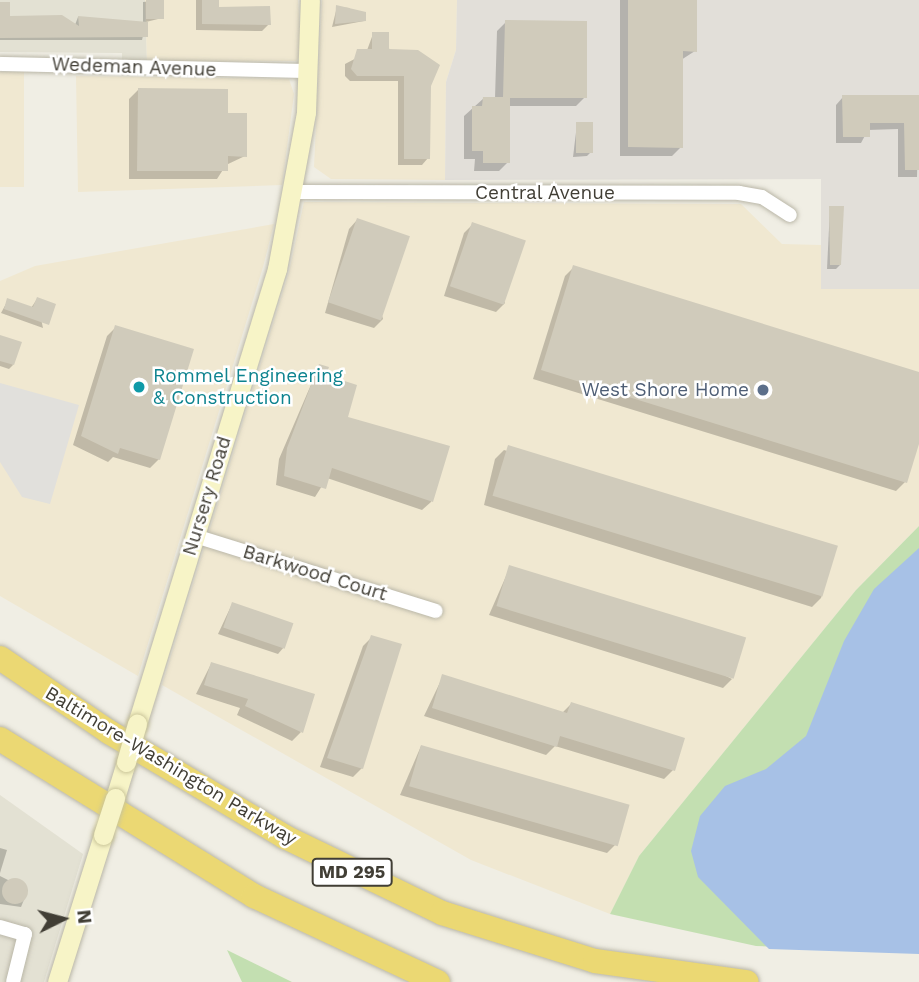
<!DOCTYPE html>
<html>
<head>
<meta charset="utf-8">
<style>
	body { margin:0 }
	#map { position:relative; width:919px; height:982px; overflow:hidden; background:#f0eee4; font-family:"Work Sans",sans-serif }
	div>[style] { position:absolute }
	.residential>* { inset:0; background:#e3e1d3 }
	.commercial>* { inset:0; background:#f0e8d1; transform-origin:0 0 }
	.industrial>* { inset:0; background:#e2dfd9 }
	.green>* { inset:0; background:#c3dfb1 }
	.parking>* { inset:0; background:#e1e0dc }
	.water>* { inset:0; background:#a7c1e6 }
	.shadow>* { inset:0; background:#0003 }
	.building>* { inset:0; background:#d0cbbb; transform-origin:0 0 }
	.round { border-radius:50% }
	.roads { filter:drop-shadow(0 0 2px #bab7a8) drop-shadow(0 0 2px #bab7a8) }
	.minor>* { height:14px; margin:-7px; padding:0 7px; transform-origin:7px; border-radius:7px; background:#fff }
	.secondary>* { height:19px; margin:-9.5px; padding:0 9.5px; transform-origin:9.5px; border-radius:9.5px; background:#f7f4c7 }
	.motorway>* { height:24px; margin:-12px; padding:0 12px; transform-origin:12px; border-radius:12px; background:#ebd873 }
	.bridges { filter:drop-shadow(0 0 2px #cac599) drop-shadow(0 0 2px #cac599) }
	.secondary-bridge>* { height:19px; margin:-9.5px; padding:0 9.5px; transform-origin:9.5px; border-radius:9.5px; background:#f7f4c7 }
	.dots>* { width:19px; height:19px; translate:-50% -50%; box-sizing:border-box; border:4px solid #fff; border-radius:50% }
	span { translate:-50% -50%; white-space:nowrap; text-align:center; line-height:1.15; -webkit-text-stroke:5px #fff; paint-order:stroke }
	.shield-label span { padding:2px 5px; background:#fff; border:2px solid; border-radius:5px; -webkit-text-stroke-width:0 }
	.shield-label { font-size:18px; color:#413e35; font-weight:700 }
	.street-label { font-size:19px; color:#413e35 }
	.culture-label { font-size:19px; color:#0d838f }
	.left { translate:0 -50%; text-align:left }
	.service-label { font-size:19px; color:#4e5e75 }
	.right { translate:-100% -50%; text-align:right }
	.north { position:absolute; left:28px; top:884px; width:70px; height:70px; -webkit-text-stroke:5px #fff; paint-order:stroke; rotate:84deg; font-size:19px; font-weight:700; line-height:28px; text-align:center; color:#413e35 }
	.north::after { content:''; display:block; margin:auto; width:24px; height:32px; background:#413e35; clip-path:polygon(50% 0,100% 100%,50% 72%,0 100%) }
</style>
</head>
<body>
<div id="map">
	<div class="residential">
		<i style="clip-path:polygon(0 0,145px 0,147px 62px,122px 62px,122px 53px,0 52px)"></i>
		<i style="clip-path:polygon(0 795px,83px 854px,44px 982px,0 982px)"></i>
	</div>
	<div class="commercial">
		<i style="clip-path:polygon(145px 0,298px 0,302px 54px,296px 61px,147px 62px)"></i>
		<i style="clip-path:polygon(322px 0,457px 0,456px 50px,446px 82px,445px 180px,331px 179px,314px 167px)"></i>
		<i style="left:0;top:72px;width:24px;height:115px"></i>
		<i style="clip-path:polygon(76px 76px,289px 79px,294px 94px,282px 185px,78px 192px)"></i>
		<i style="clip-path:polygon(304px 202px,741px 204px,782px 244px,821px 245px,822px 289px,919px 289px,919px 526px,856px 590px,639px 856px,610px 914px,471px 860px,162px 685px,289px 272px)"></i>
		<i style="clip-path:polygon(274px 224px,263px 267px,138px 676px,0 596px,0 281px,35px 266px)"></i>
	</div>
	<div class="industrial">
		<i style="clip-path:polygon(457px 0,919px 0,919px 289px,821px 289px,821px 179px,445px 180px,446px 82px,456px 50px)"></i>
	</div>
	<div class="green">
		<i style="clip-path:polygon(919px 526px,919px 953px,756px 946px,610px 914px,639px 856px,856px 590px)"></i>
		<i style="clip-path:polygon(227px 950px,292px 982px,242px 982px)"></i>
	</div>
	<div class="parking">
		<i style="clip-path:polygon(0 383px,79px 405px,50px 504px,22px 497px,0 462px)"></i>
	</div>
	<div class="water">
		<i style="clip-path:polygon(919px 548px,919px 954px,769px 949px,698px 877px,691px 851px,700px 816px,725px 786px,766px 769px,806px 736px,844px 641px,874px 589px)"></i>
	</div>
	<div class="shadow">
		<i style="clip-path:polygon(162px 0,162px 18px,146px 22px,142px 40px,0 40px,0 4px,8px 18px,75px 25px,78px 17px,143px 23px,143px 2px)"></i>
		<i style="clip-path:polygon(196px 0,217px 0,217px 8px,269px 24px,262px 31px,196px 30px)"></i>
		<i style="clip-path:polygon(620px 0,695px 0,695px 51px,681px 60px,681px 147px,672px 156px,620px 156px)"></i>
		<i style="clip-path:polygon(337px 7px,350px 8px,345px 12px,364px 21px,332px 27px)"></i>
		<i style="clip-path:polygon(506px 22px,585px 97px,576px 106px,508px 106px,508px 162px,499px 171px,474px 171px,475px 159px,464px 159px,464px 116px,484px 98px,495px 98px,497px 31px)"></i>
		<i style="clip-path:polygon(373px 34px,429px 85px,428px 158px,422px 165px,398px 165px,398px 81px,350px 81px,345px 76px,345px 64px,366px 53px)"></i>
		<i style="clip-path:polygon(138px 90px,226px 115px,245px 156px,226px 165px,217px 179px,129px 179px,129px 99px)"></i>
		<i style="clip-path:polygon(843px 97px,919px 97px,917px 177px,898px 177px,898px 129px,868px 130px,861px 143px,836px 143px,836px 105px)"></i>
		<i style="clip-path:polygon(577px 124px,591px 152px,587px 156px,573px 157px)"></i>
		<i style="clip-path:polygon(830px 208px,840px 265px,836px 269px,827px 269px)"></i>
		<i style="clip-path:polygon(357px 220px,383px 319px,374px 328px,325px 313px,349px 229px)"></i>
		<i style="clip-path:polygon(473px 224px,505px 303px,496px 312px,444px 296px,464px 233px)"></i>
		<i style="clip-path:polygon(574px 267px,919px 374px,919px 439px,905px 482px,896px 491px,533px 379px,565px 276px)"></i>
		<i style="clip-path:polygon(37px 299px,43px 328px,1px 313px,8px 300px,31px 308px)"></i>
		<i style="clip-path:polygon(116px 327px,159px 459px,150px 468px,113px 457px,108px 462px,73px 445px,107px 336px)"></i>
		<i style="clip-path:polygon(0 339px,13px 365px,9px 369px,0 366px)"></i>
		<i style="clip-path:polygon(319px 366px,345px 418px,448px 447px,431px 502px,422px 510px,327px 478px,315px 497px,276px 485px,279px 459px)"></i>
		<i style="clip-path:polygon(504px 450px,836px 548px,821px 598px,812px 607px,484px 505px,495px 459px)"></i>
		<i style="clip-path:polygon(510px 567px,732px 679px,723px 688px,489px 615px)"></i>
		<i style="clip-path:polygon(232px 604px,284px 647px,278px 654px,218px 634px)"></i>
		<i style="clip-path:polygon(372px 637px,362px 768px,353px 777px,320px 767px,363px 646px)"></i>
		<i style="clip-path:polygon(211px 664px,301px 732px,292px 741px,237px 715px,240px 708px,196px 694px)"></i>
		<i style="clip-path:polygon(443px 676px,562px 713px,571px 704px,683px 739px,673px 770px,664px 779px,555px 746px,546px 755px,424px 716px)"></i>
		<i style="clip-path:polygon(421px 746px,616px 844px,607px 853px,400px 795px)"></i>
		<i style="clip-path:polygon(0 848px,7px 850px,0 873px)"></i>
		<i style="clip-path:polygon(0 876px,28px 890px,21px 907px,0 904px)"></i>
	</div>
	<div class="building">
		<i style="left:146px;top:0;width:18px;height:19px"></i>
		<i style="clip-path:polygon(202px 0,219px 0,219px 7px,270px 6px,271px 25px,202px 24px)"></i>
		<i style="clip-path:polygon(628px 0,697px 0,697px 52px,683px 51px,683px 148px,628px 147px)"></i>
		<i style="clip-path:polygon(0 2px,10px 2px,10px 16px,62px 15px,79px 26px,78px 16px,148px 22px,148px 37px,0 38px)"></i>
		<i style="clip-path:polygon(336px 5px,366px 12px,366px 21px,335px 24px)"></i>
		<i style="clip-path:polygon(505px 20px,587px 21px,587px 98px,510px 98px,510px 163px,483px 163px,483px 151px,472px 151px,472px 106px,482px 106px,483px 97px,503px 97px)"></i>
		<i style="clip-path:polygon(372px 32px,389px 32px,389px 49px,418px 50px,440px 65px,431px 86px,430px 159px,404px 159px,404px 76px,357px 76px,351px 69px,357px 49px,372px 49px)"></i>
		<i style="clip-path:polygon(138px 88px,228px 89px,228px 113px,247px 113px,247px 157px,228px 156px,228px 171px,137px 171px)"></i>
		<i style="clip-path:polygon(842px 95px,919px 95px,919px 170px,905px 170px,904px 123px,870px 123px,870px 137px,843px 137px)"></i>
		<i style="left:576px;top:122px;width:17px;height:31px"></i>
		<i style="clip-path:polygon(829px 206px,844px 206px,841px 265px,830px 265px)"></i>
		<i style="left:357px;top:218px;width:56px;height:89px;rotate:19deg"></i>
		<i style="left:472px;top:222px;width:57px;height:68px;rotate:19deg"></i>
		<i style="clip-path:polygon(573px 265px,919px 372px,919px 444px,907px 483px,541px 370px)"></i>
		<i style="clip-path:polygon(37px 297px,56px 304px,49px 325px,4px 309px,7px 298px,33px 307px)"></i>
		<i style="clip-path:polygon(115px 325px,194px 349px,160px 460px,120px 448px,118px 454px,81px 436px)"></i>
		<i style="clip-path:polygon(0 335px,22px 342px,14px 365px,0 361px)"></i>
		<i style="clip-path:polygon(319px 364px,329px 367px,326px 375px,357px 385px,348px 417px,450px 446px,433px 502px,332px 468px,326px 489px,284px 476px,287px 448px)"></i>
		<i style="left:508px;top:445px;width:345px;height:53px;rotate:17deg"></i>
		<i style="left:509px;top:565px;width:248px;height:43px;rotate:17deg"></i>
		<i style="left:232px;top:602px;width:65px;height:27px;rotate:19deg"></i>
		<i style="clip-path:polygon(371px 635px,402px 644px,363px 769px,327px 758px)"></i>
		<i style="clip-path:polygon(211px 662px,315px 694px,303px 733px,245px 706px,248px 699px,204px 685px)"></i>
		<i style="clip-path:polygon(442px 674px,567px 713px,571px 702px,685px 738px,675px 771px,560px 736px,557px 747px,432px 708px)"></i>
		<i style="left:421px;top:745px;width:217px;height:43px;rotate:16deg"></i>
		<i class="round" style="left:2px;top:878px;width:26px;height:26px"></i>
	</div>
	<div class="roads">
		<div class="minor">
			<i style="left:0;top:64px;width:309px;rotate:1.3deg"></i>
			<i style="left:294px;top:192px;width:445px;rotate:0.1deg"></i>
			<i style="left:739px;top:193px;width:23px;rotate:10deg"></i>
			<i style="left:762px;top:197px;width:33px;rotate:33deg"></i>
			<i style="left:195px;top:536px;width:252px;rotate:17.3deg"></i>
			<i style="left:0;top:927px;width:26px;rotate:16deg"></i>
			<i style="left:25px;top:934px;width:49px;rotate:104deg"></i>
		</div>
		<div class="secondary">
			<i style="left:137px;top:724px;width:476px;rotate:-72.9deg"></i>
			<i style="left:277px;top:269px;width:160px;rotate:-79.5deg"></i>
			<i style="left:306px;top:112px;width:112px;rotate:-88deg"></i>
			<i style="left:115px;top:798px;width:38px;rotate:-73deg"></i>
			<i style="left:57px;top:982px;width:154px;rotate:-72.6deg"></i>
		</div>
		<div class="motorway">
			<i style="left:0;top:658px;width:132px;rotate:34.2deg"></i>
			<i style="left:109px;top:732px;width:205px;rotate:30.8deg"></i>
			<i style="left:285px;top:837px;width:174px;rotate:25.8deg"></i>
			<i style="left:442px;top:913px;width:160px;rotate:17.4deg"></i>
			<i style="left:595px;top:961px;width:153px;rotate:7.9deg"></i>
			<i style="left:0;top:739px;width:299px;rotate:31.7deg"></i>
			<i style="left:254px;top:896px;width:203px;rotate:25.1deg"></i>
		</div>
	</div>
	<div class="bridges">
		<div class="secondary-bridge">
			<i style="left:126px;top:762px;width:40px;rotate:-74deg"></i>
			<i style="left:103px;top:835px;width:39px;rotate:-72deg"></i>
		</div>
	</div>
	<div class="dots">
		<i style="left:139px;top:387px;background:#0f9aa8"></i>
		<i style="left:763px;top:390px;background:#5c6f8a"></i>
	</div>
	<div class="shield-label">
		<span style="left:352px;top:872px">MD 295</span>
	</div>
	<div class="street-label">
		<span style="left:134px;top:67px;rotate:2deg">Wedeman Avenue</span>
		<span style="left:545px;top:193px">Central Avenue</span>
		<span style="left:207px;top:496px;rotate:-73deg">Nursery Road</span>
		<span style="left:315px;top:573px;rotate:17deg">Barkwood Court</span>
		<span style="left:171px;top:766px;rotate:31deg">Baltimore-Washington Parkway</span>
	</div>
	<div class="culture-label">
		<span class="left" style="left:153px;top:387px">Rommel Engineering<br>&amp; Construction</span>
	</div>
	<div class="service-label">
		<span class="right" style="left:749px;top:390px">West Shore Home</span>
	</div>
	<div class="north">N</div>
</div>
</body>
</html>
